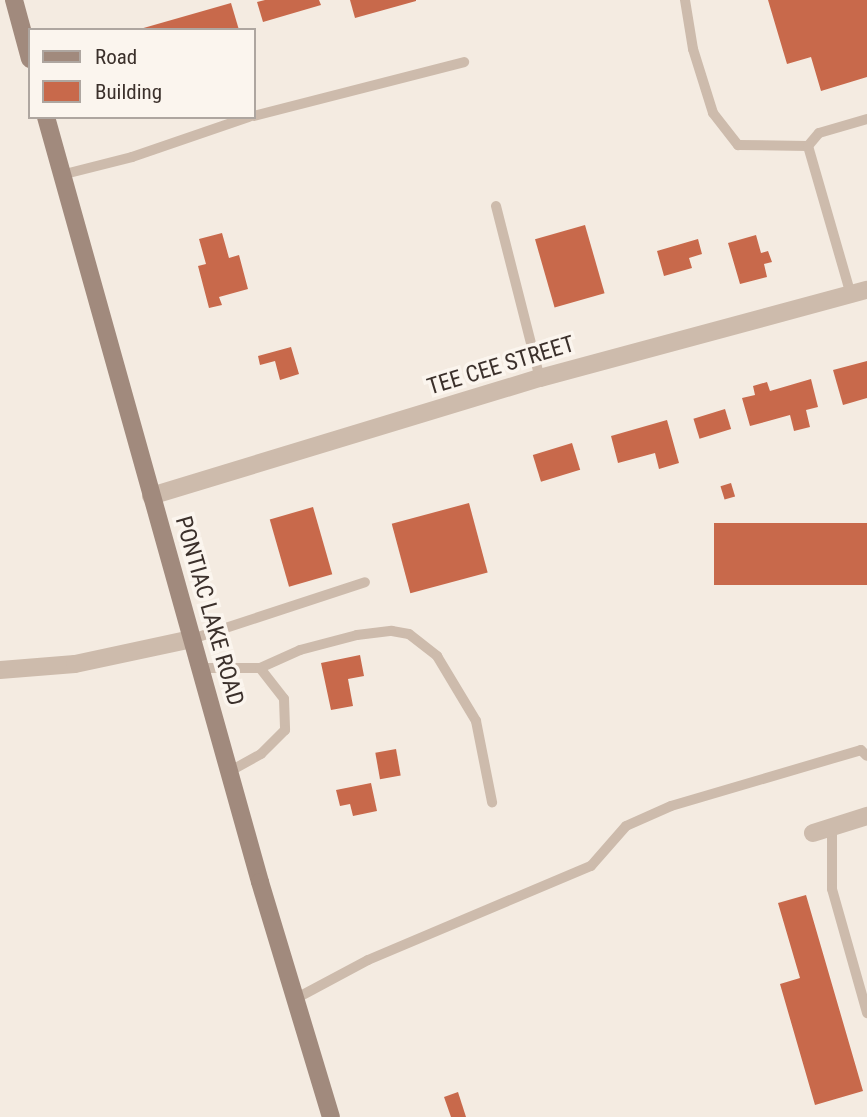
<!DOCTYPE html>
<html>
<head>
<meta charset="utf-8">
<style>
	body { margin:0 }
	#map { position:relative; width:867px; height:1117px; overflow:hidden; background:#f4ebe1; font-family:"Roboto Condensed",sans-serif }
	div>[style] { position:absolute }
	.building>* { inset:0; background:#c8694b; transform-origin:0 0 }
	.lane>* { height:10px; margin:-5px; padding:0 5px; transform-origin:5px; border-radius:5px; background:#cdbbac }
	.street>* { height:18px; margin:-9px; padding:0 9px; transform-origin:9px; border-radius:9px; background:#cdbbac }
	.secondary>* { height:18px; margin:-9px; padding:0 9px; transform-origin:9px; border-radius:9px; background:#a18a7d }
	span { translate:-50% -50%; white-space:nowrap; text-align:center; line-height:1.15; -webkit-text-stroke:7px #fbf5ee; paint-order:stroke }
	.street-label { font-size:23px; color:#3b302b }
	.legend { position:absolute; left:28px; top:28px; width:228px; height:91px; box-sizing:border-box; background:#fbf5ee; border:2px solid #aea6a0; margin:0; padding:9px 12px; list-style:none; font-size:21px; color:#3b302b }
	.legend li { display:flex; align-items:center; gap:14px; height:35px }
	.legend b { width:35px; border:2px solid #aea6a0 }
</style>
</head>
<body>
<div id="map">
	<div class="building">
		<i style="clip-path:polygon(265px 0,319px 0,321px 5px,263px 22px,257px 2px)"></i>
		<i style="clip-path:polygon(350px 0,416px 0,416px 1px,355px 18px)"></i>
		<i style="clip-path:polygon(768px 0,867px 0,867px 77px,821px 91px,811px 57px,787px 64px)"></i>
		<i style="clip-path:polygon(231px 3px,239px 30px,140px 30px,140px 29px)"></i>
		<i style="left:585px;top:225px;width:71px;height:52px;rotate:74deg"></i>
		<i style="clip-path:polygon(222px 233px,229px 258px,239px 255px,248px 289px,219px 297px,222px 305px,209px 308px,198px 266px,206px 264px,199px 239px)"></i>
		<i style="clip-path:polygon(756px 235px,761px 253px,768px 251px,772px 262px,764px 264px,767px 277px,740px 284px,728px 243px)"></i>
		<i style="clip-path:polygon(698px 239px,702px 254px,689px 258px,692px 268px,664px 276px,657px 251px)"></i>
		<i style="clip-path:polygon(291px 347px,299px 374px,280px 380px,275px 361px,260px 365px,258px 356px)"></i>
		<i style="clip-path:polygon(867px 361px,867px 398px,843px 405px,833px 370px)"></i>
		<i style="clip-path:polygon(811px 379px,818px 407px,806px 410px,810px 427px,794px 431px,790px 415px,750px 426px,742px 398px,755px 395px,753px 386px,767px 382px,770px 391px)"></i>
		<i style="left:725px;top:409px;width:21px;height:33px;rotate:73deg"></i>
		<i style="clip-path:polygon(667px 420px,679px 463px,659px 469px,655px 453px,618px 463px,611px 436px)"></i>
		<i style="left:572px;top:443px;width:28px;height:41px;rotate:73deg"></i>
		<i style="left:731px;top:483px;width:14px;height:11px;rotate:73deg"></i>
		<i style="left:469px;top:503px;width:72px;height:80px;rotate:75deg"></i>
		<i style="left:313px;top:507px;width:70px;height:45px;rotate:74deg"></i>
		<i style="left:867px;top:523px;width:62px;height:153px;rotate:90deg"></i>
		<i style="clip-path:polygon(360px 655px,364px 676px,348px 679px,353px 706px,331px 710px,321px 663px)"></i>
		<i style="left:396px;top:749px;width:27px;height:21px;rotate:80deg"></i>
		<i style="clip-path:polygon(371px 783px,377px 811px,353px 816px,350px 804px,340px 806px,336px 790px)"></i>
		<i style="clip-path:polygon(806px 895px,863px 1091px,815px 1105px,780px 984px,800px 978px,778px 903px)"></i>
		<i style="clip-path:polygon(458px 1092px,466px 1117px,451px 1117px,444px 1097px)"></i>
	</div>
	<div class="lane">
		<i style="left:685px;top:0;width:50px;rotate:80.7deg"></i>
		<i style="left:693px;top:49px;width:67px;rotate:72.6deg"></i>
		<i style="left:713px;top:113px;width:41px;rotate:52deg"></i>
		<i style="left:738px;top:145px;width:70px;rotate:0.8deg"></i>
		<i style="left:254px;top:116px;width:217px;rotate:-14.4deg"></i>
		<i style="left:808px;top:146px;width:155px;rotate:73.9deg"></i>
		<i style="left:808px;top:146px;width:17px;rotate:-50deg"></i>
		<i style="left:819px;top:133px;width:50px;rotate:-16.3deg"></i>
		<i style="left:61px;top:175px;width:73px;rotate:-14.2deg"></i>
		<i style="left:132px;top:157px;width:124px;rotate:-18.9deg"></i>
		<i style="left:496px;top:206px;width:178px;rotate:75.7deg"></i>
		<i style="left:192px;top:639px;width:182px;rotate:-18.2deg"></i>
		<i style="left:200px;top:668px;width:60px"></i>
		<i style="left:260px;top:668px;width:39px;rotate:52deg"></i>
		<i style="left:284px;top:699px;width:31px;rotate:88deg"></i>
		<i style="left:285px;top:730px;width:34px;rotate:135deg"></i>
		<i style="left:261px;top:754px;width:37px;rotate:151deg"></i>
		<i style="left:260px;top:668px;width:44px;rotate:-24.2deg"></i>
		<i style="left:300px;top:650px;width:59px;rotate:-14.7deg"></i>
		<i style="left:357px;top:635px;width:35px;rotate:-7deg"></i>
		<i style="left:392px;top:631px;width:17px;rotate:10deg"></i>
		<i style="left:409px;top:634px;width:36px;rotate:38deg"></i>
		<i style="left:437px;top:656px;width:76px;rotate:59deg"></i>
		<i style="left:476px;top:721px;width:83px;rotate:78.8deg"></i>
		<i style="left:832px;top:827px;width:62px;rotate:90deg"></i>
		<i style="left:832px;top:889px;width:129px;rotate:74.2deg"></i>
		<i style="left:295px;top:999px;width:83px;rotate:-28.1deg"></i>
		<i style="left:368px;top:960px;width:242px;rotate:-22.9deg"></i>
		<i style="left:591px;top:866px;width:53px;rotate:-48.8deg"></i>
		<i style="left:626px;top:826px;width:49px;rotate:-24deg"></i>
		<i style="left:671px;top:806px;width:198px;rotate:-16.4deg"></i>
		<i style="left:861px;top:750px;width:8px;rotate:45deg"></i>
	</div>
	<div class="street">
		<i style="left:151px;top:496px;width:407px;rotate:-16.9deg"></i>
		<i style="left:540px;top:378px;width:339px;rotate:-15.1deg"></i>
		<i style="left:0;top:670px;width:75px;rotate:-4.6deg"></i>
		<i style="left:75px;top:664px;width:120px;rotate:-12.1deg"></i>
		<i style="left:813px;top:833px;width:57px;rotate:-17.5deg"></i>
	</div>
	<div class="secondary">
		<i style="left:14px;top:0;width:61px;rotate:74.8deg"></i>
		<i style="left:46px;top:117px;width:794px;rotate:74.37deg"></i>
		<i style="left:260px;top:882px;width:245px;rotate:73.2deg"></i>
	</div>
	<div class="street-label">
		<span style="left:501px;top:366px;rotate:-17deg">TEE CEE STREET</span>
		<span style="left:209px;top:611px;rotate:74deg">PONTIAC LAKE ROAD</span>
	</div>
	<ul class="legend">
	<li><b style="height:9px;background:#a18a7d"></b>Road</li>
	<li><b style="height:19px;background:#c8694b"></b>Building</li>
	</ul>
</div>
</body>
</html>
